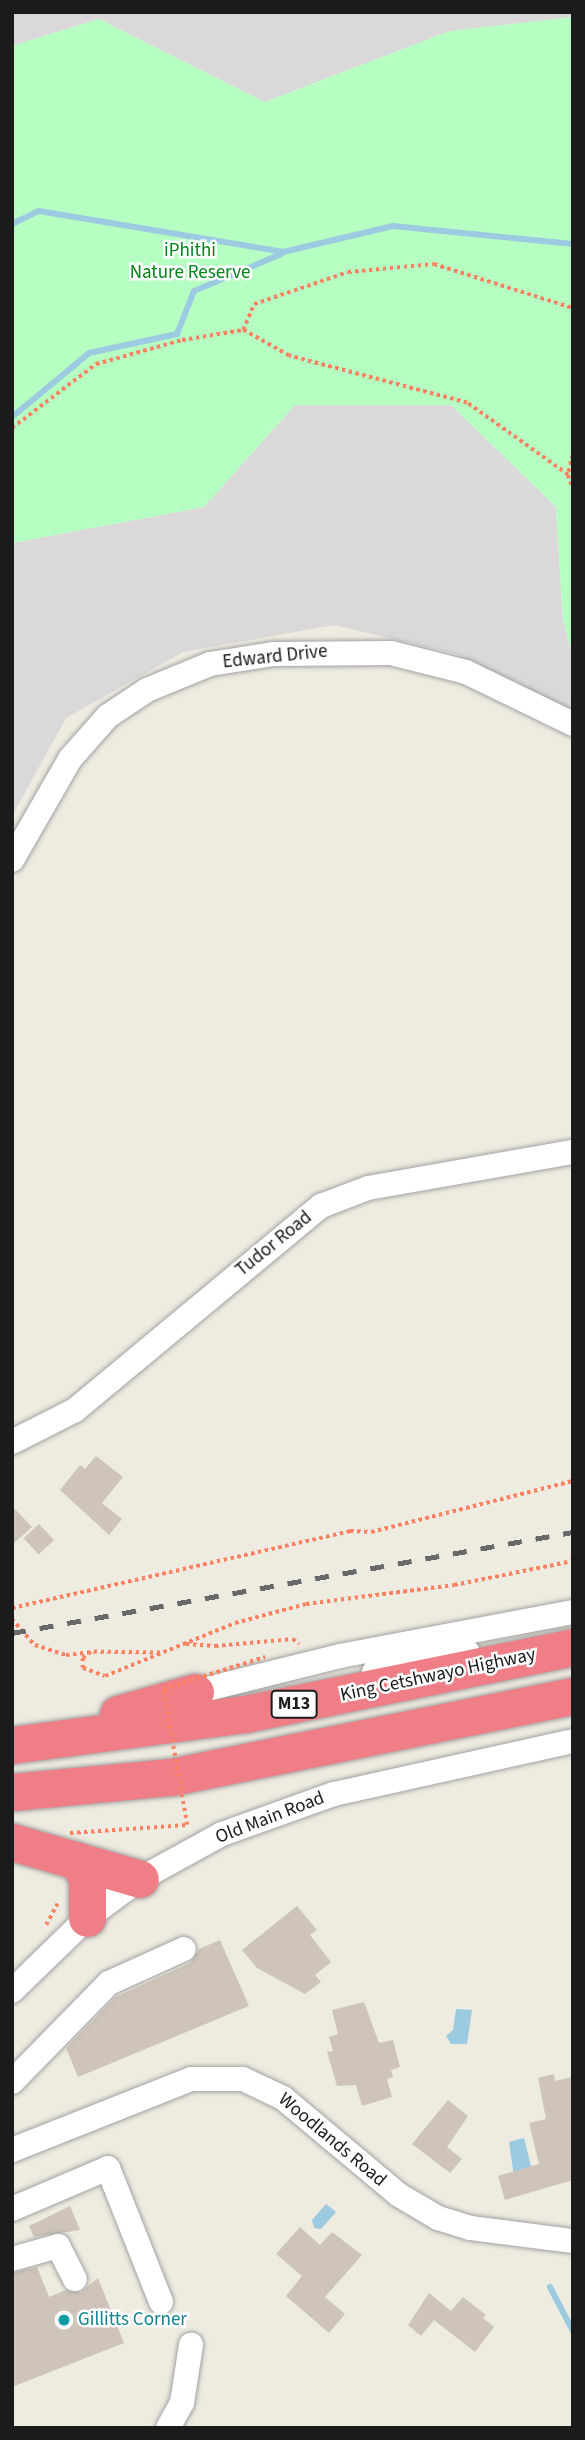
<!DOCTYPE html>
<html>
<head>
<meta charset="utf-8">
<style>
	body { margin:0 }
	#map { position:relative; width:585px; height:2440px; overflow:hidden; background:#eeebe0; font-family:"Source Sans 3",sans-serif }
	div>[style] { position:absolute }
	.residential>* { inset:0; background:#dad8d8 }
	.park>* { inset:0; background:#b6ffc3 }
	.water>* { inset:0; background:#9bcae1 }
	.stream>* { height:6px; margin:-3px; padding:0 3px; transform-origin:3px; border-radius:3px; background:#9bcae1 }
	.building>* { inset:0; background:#cec4b9; transform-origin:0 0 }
	.path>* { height:3.5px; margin-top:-1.75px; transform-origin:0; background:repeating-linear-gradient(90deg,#ff8160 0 3.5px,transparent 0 7px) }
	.roads { filter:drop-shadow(0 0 2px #a2a2a2) drop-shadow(0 0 2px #a2a2a2) }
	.minor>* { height:24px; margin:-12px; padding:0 12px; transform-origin:12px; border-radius:12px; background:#fff }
	.highway>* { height:37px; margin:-18.5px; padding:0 18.5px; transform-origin:18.5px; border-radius:18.5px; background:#ef7e87 }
	.rail>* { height:5px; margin-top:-2.5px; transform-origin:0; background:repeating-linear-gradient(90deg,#696969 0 14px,transparent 0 28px) }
	.path-bridge>* { height:3.5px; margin-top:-1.75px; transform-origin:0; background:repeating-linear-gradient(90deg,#ff8160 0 3.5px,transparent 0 7px) }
	.dots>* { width:19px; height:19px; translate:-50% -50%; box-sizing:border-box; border:4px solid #fff; border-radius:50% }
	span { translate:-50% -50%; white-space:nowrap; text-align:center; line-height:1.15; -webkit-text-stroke:5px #fff; paint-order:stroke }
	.shield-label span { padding:2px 5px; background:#fff; border:2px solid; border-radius:5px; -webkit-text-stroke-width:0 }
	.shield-label { font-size:18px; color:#1b1b1b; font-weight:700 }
	.park-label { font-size:19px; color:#008319 }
	.street-label { font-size:19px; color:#1b1b1b }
	.culture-label { font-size:19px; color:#0d838f }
	.left { translate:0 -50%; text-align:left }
	.frame { position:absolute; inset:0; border:14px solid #1b1b1b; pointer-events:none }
</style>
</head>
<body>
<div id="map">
	<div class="residential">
		<i style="clip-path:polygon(12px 12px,573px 12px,573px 17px,450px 31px,265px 102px,99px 19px,12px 46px)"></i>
		<i style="clip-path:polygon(295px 405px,451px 405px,556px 507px,563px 619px,573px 656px,573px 721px,457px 654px,334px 625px,183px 652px,66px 718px,12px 816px,12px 543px,204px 507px)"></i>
	</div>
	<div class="park">
		<i style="clip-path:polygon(573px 17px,573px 656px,563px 619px,556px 507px,451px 405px,295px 405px,204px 507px,12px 543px,12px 46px,99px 19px,265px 102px,450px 31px)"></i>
	</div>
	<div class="water">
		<i style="clip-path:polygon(456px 2009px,472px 2010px,467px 2044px,451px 2044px,446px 2036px,453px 2030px)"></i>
		<i style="clip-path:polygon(524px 2138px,532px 2170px,514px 2176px,509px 2142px)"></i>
		<i style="clip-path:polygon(326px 2204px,336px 2212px,321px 2229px,314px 2228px,312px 2220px)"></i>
	</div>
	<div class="stream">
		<i style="left:12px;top:224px;width:30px;rotate:-26deg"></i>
		<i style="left:39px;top:211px;width:247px;rotate:9.5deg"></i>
		<i style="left:283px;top:252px;width:113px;rotate:-13.3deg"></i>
		<i style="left:393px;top:226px;width:181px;rotate:5.7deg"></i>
		<i style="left:12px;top:417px;width:100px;rotate:-39.7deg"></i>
		<i style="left:89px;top:353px;width:90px;rotate:-12.2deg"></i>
		<i style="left:177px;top:334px;width:46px;rotate:-68.4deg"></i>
		<i style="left:194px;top:291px;width:95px;rotate:-23deg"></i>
		<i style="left:550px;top:2287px;width:50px;rotate:62.4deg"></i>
	</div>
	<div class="building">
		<i style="clip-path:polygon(96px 1456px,123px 1477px,102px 1503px,122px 1519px,109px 1535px,60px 1490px,80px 1465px,85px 1469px)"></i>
		<i style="clip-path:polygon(12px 1506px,32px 1527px,12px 1545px)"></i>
		<i style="left:39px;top:1524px;width:22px;height:21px;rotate:47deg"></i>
		<i style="clip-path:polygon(297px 1906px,317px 1930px,310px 1935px,331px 1962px,315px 1975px,321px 1982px,305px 1994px,257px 1968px,242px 1950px)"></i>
		<i style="clip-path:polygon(220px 1940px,249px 2006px,78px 2077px,66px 2048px,116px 1997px,190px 1963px,199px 1949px)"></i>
		<i style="clip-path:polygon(364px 2002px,379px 2043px,393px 2040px,400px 2067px,391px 2070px,393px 2077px,387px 2079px,392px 2097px,362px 2106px,356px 2085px,337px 2086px,327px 2052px,333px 2051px,329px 2037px,338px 2034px,332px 2010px)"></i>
		<i style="clip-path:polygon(554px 2074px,555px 2081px,573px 2077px,573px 2180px,505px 2200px,498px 2176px,539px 2164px,529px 2123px,546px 2119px,538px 2078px)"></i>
		<i style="clip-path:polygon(448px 2100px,468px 2116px,447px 2147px,462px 2159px,450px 2173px,412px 2144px)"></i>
		<i style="clip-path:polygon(70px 2206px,80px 2230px,34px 2237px,29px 2226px)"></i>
		<i style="clip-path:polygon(300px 2227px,320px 2245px,332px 2232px,362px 2255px,325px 2297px,345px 2314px,329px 2333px,286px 2296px,302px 2276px,276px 2254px)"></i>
		<i style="clip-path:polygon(37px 2267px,49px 2297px,66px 2290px,81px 2292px,98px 2278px,124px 2343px,12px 2387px,12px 2273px)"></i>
		<i style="clip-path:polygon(429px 2293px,451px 2311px,463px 2297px,486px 2315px,483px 2318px,494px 2327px,475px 2352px,434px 2320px,421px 2336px,408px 2325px)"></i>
	</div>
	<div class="path">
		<i style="left:12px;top:428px;width:106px;rotate:-37.3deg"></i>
		<i style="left:96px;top:364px;width:89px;rotate:-15.6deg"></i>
		<i style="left:182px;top:340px;width:62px;rotate:-9.3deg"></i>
		<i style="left:573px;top:455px;width:21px;rotate:104deg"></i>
		<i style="left:568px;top:475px;width:15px;rotate:70deg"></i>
		<i style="left:568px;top:475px;width:124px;rotate:-144.5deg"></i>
		<i style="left:467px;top:403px;width:184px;rotate:-165.2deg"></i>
		<i style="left:289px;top:356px;width:53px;rotate:-150.5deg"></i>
		<i style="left:243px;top:330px;width:28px;rotate:-67deg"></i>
		<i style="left:254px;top:304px;width:99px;rotate:-18.8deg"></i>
		<i style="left:348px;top:272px;width:86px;rotate:-5.3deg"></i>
		<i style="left:434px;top:264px;width:146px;rotate:17.6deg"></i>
		<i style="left:12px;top:1608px;width:347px;rotate:-12.8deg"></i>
		<i style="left:350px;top:1531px;width:21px;rotate:3deg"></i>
		<i style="left:371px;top:1532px;width:208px;rotate:-14.2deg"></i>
		<i style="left:12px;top:1619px;width:35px;rotate:49deg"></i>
		<i style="left:35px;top:1645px;width:33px;rotate:18deg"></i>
		<i style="left:66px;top:1655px;width:23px;rotate:-7deg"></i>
		<i style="left:186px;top:1644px;width:29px;rotate:4deg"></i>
		<i style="left:215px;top:1646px;width:78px;rotate:-5.1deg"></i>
		<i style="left:293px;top:1639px;width:8px;rotate:40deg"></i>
		<i style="left:160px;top:1653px;width:69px;rotate:-179.2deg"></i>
		<i style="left:91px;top:1652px;width:10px;rotate:143deg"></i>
		<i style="left:83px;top:1658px;width:10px;rotate:90deg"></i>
		<i style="left:83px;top:1668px;width:23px;rotate:20deg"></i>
		<i style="left:105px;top:1676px;width:140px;rotate:-22.2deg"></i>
		<i style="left:235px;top:1623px;width:73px;rotate:-15deg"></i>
		<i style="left:306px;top:1604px;width:149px;rotate:-7.3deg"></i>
		<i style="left:454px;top:1585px;width:121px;rotate:-11.4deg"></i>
		<i style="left:46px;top:1925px;width:24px;rotate:-62deg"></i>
	</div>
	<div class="roads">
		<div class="minor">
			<i style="left:12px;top:860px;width:116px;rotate:-60.1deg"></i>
			<i style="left:70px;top:759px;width:57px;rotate:-48.5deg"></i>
			<i style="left:108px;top:716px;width:47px;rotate:-33.7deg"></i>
			<i style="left:147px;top:690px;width:68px;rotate:-22.4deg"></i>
			<i style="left:210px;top:664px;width:65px;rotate:-8.9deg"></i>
			<i style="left:274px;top:654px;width:117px;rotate:-0.5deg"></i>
			<i style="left:391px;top:653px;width:77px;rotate:14.2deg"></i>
			<i style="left:466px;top:672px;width:119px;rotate:25.9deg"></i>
			<i style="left:12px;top:1442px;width:71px;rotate:-26.9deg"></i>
			<i style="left:75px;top:1410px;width:320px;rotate:-39.7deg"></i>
			<i style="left:321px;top:1206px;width:50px;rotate:-21deg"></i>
			<i style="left:368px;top:1188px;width:208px;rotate:-10deg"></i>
			<i style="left:374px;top:1672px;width:47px;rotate:-17.3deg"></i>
			<i style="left:419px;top:1658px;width:49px;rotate:-7deg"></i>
			<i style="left:195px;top:1692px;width:149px;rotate:-13.9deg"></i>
			<i style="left:340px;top:1656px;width:237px;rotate:-10.7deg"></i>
			<i style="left:12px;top:1991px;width:105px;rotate:-44.2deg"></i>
			<i style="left:87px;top:1918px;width:66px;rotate:-36.3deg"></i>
			<i style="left:140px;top:1879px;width:94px;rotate:-28.8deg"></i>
			<i style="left:222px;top:1834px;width:119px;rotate:-19.7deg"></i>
			<i style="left:334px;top:1794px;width:245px;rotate:-12.5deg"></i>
			<i style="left:12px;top:2082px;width:139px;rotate:-45.6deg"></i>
			<i style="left:109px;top:1983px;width:82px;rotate:-24.4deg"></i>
			<i style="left:12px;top:2150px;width:193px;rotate:-21.6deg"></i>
			<i style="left:191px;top:2079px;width:52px"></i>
			<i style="left:243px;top:2079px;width:44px;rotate:25.4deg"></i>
			<i style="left:283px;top:2098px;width:151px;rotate:39.9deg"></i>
			<i style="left:399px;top:2195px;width:45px;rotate:30.5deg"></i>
			<i style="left:438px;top:2218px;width:34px;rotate:17deg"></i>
			<i style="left:471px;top:2228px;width:103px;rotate:7.3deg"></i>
			<i style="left:12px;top:2209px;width:104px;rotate:-23.1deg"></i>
			<i style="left:108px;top:2168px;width:144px;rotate:68.4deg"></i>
			<i style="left:12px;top:2259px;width:48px;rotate:-15.8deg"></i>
			<i style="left:58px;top:2246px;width:37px;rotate:63deg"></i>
			<i style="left:168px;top:2428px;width:29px;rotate:-61deg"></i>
			<i style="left:182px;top:2403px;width:59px;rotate:-81.2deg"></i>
		</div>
		<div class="highway">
			<i style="left:118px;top:1714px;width:80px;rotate:-15.9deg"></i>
			<i style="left:12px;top:1745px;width:235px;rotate:-7.6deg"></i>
			<i style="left:245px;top:1714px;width:335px;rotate:-11.5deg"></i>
			<i style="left:12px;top:1792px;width:160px;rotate:-5.4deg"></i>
			<i style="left:171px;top:1777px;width:410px;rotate:-11.4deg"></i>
			<i style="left:12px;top:1842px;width:133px;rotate:16.1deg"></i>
			<i style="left:76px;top:1860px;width:20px;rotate:57deg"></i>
			<i style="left:87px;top:1877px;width:41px;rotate:90deg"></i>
		</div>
	</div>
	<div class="rail">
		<i style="left:12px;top:1633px;width:570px;rotate:-10.21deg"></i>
	</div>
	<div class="path-bridge">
		<i style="left:70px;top:1833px;width:117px;rotate:-3.9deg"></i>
		<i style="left:187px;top:1825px;width:138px;rotate:-100deg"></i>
		<i style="left:163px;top:1689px;width:107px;rotate:-17.4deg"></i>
	</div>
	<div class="dots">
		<i style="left:64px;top:2320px;background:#0f9aa8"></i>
	</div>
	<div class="shield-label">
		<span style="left:294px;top:1704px">M13</span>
	</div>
	<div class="park-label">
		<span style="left:190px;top:262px">iPhithi<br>Nature Reserve</span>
	</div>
	<div class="street-label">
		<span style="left:275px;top:657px;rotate:-6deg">Edward Drive</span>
		<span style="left:274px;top:1244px;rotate:-39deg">Tudor Road</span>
		<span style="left:438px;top:1675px;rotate:-12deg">King Cetshwayo Highway</span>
		<span style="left:270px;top:1818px;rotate:-21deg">Old Main Road</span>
		<span style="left:332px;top:2140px;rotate:40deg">Woodlands Road</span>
	</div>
	<div class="culture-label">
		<span class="left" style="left:78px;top:2320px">Gillitts Corner</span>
	</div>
	<div class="frame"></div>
</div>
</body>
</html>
